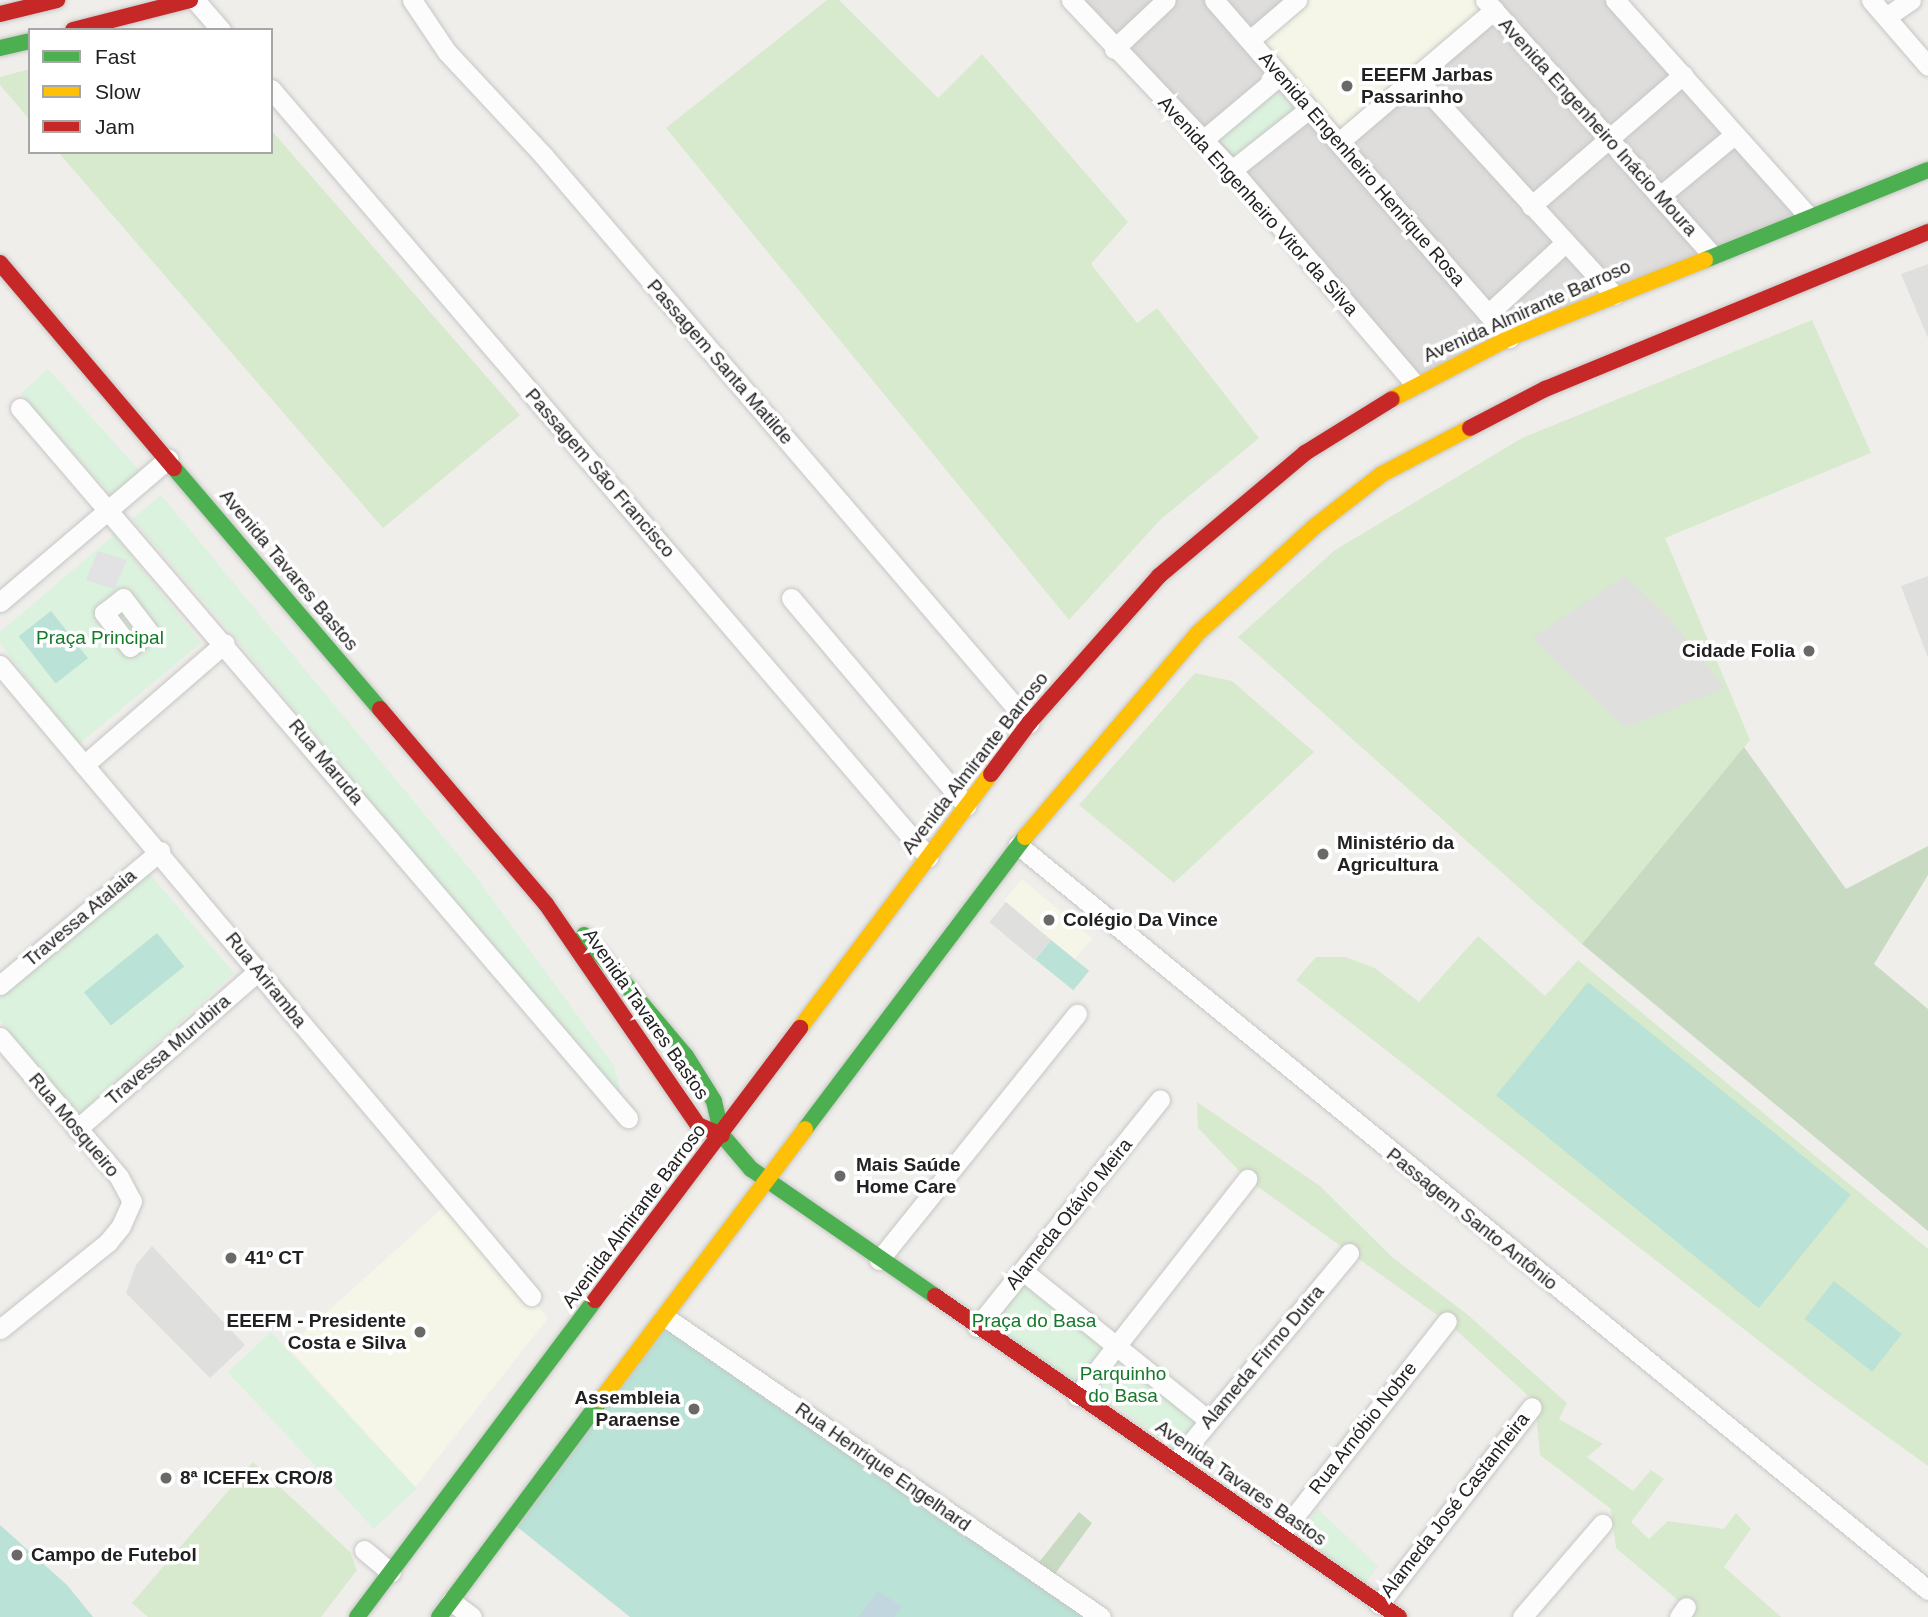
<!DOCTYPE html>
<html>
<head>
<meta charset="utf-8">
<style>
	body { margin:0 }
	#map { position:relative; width:1928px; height:1617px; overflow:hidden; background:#efeeeb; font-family:Helvetica,sans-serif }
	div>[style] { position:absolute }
	.residential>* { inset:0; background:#dedddc }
	.education>* { inset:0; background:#f5f6e8; transform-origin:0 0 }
	.grass>* { inset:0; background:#d8eacd }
	.forest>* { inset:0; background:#c8dbc2 }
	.park>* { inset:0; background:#dbf2de; transform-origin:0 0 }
	.pitch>* { inset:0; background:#bae2d6; transform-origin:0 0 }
	.parking>* { inset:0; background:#dfdfde; transform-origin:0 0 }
	.plaza>* { inset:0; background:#e2e1e4 }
	.water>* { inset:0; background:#c1d6df }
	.roads { filter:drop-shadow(0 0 2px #c6c6c4) drop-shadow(0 0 2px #c6c6c4) }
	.street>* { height:19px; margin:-9.5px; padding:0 9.5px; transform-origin:9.5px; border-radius:9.5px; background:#fdfcfc }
	.fast>* { height:16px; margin:-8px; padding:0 8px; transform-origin:8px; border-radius:8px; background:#4caf50 }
	.slow>* { height:16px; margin:-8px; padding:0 8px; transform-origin:8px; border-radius:8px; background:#ffc107 }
	.jam>* { height:16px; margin:-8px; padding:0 8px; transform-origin:8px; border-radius:8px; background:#c62828 }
	.dots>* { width:19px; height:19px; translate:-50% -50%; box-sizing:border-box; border:4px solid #fff; border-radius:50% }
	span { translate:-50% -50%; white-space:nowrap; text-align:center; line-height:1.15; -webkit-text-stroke:7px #fff; paint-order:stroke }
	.poi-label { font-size:19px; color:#212121; font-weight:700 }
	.left { translate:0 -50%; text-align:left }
	.right { translate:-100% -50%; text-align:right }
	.street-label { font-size:19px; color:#212121 }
	.park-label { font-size:19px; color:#16782a }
	.legend { position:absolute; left:28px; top:28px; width:245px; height:126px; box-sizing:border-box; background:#fff; border:2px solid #a6a6a6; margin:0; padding:9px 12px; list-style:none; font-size:21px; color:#212121 }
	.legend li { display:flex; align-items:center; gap:14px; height:35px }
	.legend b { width:35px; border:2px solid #a6a6a6 }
</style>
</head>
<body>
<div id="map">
	<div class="residential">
		<i style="clip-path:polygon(1071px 0,1615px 0,1808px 216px,1415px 384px)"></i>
	</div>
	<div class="education">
		<i style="clip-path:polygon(1306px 0,1475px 0,1483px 9px,1342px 131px,1259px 41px)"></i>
		<i style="left:1022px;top:879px;width:92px;height:28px;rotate:40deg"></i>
		<i style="clip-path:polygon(446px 1205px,548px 1318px,415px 1487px,288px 1347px)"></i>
	</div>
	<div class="grass">
		<i style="clip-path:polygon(827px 0,839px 0,938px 98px,982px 54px,1128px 222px,1091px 264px,1137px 323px,1157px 308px,1259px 438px,1160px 520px,1069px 620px,666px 128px)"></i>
		<i style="clip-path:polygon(30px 69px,30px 120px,0 85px,0 77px)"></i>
		<i style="clip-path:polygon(271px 130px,520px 415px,383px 528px,58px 152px,271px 152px)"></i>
		<i style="clip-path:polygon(1812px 320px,1871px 453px,1665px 538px,1750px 740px,1582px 944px,1238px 637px,1335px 550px,1522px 438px)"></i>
		<i style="clip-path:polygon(1195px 673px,1232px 681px,1314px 752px,1174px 883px,1079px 805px)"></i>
		<i style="clip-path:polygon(1478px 936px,1545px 996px,1578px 960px,1928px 1249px,1928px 1466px,1817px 1386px,1296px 980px,1316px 957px,1345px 957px,1375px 968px,1419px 1002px)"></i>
		<i style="clip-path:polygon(1197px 1102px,1320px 1186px,1392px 1257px,1468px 1315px,1567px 1403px,1559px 1419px,1603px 1444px,1587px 1457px,1633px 1491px,1651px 1470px,1664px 1479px,1631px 1522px,1649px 1539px,1668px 1521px,1724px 1529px,1736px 1513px,1751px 1529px,1724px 1567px,1781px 1617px,1679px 1617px,1686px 1607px,1616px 1548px,1611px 1509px,1540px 1455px,1535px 1402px,1447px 1322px,1247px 1179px,1198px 1128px)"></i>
		<i style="clip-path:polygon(253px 1462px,350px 1552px,357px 1570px,321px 1617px,148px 1617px,132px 1603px)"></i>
	</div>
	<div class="forest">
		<i style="clip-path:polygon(1744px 747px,1846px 889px,1928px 846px,1928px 875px,1874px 964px,1928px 1009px,1928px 1231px,1582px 944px)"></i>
		<i style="clip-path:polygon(1079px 1512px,1092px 1523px,1052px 1578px,1036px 1566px)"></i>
	</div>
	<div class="park">
		<i style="left:1278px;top:84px;width:32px;height:81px;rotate:46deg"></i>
		<i style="left:48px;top:369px;width:140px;height:37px;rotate:48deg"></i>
		<i style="clip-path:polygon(161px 495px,473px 873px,613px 1064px,627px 1112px,234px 636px,132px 519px)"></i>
		<i style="clip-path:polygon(114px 535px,201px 643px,78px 745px,0 643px,0 632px)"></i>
		<i style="clip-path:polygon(147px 871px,234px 973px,76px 1117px,0 1020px,0 996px)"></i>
		<i style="left:1025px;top:1281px;width:105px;height:53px;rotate:38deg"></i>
		<i style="left:271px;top:1332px;width:214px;height:59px;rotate:47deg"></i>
		<i style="clip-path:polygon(1120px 1356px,1200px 1421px,1174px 1448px,1093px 1389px)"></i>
		<i style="clip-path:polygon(1318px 1509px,1378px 1566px,1366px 1583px,1299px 1535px)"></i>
	</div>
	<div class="pitch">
		<i style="left:51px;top:611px;width:60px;height:41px;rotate:52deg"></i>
		<i style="left:157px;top:933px;width:43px;height:94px;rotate:51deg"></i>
		<i style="left:1051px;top:940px;width:49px;height:25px;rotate:39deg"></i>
		<i style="left:1588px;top:982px;width:338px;height:146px;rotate:39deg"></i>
		<i style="left:1834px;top:1281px;width:86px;height:48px;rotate:38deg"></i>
		<i style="clip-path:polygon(662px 1315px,1099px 1617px,630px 1617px,506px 1518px)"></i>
		<i style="clip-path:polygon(0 1525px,67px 1585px,93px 1617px,0 1617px)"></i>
	</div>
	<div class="parking">
		<i style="clip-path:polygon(1928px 264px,1928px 338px,1901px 274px)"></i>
		<i style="clip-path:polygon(1625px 576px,1668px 616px,1725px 688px,1625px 728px,1532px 638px)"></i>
		<i style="clip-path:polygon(1928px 576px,1928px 658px,1901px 586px)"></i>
		<i style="left:1006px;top:902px;width:59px;height:26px;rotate:40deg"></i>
		<i style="clip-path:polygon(152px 1246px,245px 1345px,210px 1378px,126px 1293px,136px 1265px)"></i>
	</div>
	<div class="plaza">
		<i style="clip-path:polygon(98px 551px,127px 560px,114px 589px,86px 580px)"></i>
	</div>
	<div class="water">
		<i style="clip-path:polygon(878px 1591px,902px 1607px,895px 1617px,858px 1617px)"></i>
	</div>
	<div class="roads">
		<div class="street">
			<i style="left:195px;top:0;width:40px;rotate:49deg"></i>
			<i style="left:412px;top:0;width:63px;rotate:56.1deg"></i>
			<i style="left:447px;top:52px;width:141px;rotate:47deg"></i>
			<i style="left:543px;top:155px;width:748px;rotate:49.45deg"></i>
			<i style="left:1071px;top:0;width:234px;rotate:46.6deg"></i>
			<i style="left:1232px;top:170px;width:282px;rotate:49.5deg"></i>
			<i style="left:1214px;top:0;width:449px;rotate:48.9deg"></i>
			<i style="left:1485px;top:0;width:340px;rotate:48.3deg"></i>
			<i style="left:1615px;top:0;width:290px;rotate:48.2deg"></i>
			<i style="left:1871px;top:0;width:87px;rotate:49.2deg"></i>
			<i style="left:1886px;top:17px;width:30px;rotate:-34deg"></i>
			<i style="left:1250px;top:40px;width:62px;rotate:-40.4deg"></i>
			<i style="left:1114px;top:49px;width:71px;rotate:-43.3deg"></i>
			<i style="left:1416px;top:78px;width:294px;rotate:47.6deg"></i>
			<i style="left:271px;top:89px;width:1011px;rotate:49.45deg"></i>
			<i style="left:1203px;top:140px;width:99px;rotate:-40.1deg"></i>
			<i style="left:1339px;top:142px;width:204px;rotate:-40.4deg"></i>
			<i style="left:1232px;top:170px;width:98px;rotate:-38.4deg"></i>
			<i style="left:1660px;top:196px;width:96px;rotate:-39.5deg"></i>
			<i style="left:1531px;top:206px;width:201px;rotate:-40.8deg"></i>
			<i style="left:1488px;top:314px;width:105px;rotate:-42.7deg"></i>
			<i style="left:20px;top:408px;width:935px;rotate:49.43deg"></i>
			<i style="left:123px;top:598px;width:43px;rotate:52.6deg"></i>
			<i style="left:149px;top:632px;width:24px;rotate:142deg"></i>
			<i style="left:130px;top:647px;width:43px;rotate:-127.4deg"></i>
			<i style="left:104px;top:613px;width:24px;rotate:-38deg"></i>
			<i style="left:791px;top:598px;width:272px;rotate:49.8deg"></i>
			<i style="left:0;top:602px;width:221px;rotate:-40.4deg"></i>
			<i style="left:0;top:665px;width:825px;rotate:49.92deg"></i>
			<i style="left:84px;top:765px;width:186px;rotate:-40.9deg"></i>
			<i style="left:1018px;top:845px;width:1176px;rotate:39.31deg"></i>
			<i style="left:0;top:985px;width:209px;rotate:-39.9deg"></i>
			<i style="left:0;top:1037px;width:184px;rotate:49.6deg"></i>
			<i style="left:119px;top:1177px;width:27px;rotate:62deg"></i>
			<i style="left:132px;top:1201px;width:27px;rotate:114deg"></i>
			<i style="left:121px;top:1226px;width:21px;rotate:129deg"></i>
			<i style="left:108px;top:1242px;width:139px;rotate:141.1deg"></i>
			<i style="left:77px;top:1129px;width:240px;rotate:-41.1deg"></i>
			<i style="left:879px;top:1260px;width:316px;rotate:-51.2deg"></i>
			<i style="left:1023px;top:1271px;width:238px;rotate:38.8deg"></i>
			<i style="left:665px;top:1317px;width:529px;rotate:34.53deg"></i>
			<i style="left:977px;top:1327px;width:292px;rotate:-51.2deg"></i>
			<i style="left:1077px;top:1396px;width:276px;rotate:-51.9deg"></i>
			<i style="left:1175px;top:1462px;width:272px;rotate:-50.2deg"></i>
			<i style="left:1280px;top:1535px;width:271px;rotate:-52deg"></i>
			<i style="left:364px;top:1550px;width:35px;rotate:40deg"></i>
			<i style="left:451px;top:1601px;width:26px;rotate:37deg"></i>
			<i style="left:1379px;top:1604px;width:249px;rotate:-52.2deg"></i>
			<i style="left:1522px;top:1617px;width:123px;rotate:-49.3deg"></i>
			<i style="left:1679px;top:1617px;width:12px;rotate:-55deg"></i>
		</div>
		<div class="fast">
			<i style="left:0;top:48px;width:31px;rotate:-13deg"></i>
			<i style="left:1705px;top:260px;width:240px;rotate:-22deg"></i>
			<i style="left:174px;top:468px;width:317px;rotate:49.5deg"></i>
			<i style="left:584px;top:935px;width:158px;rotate:49.9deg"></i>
			<i style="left:686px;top:1056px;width:53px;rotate:58.1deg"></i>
			<i style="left:714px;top:1101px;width:35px;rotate:77deg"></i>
			<i style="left:722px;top:1135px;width:45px;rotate:49.5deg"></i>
			<i style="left:751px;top:1169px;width:224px;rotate:34.6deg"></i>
			<i style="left:805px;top:1129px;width:366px;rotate:-53deg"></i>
			<i style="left:357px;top:1617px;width:396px;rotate:-53.1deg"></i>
			<i style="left:439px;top:1617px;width:271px;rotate:-53.3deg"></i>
		</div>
		<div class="slow">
			<i style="left:1392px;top:399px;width:132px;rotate:-27.5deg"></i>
			<i style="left:1509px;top:338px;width:211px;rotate:-21.7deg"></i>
			<i style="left:1025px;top:837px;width:267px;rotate:-49.7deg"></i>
			<i style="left:1198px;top:633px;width:157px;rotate:-42.4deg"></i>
			<i style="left:1314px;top:527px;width:86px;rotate:-37.9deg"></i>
			<i style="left:1382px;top:474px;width:99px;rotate:-27.6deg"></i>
			<i style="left:800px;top:1028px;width:318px;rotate:-53.1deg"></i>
			<i style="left:601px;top:1400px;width:339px;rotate:-53deg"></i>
		</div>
		<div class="jam">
			<i style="left:0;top:14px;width:59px;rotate:-13.8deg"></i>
			<i style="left:73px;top:30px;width:121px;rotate:-14.4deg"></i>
			<i style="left:0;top:263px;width:269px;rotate:49.7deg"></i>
			<i style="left:1470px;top:428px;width:85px;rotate:-27.5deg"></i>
			<i style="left:1545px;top:389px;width:414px;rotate:-22.3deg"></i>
			<i style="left:380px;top:709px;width:256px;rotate:49.6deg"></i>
			<i style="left:546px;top:904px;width:268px;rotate:55.5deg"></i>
			<i style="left:698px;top:1125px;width:26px;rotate:23deg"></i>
			<i style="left:991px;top:774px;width:64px;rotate:-53.3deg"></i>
			<i style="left:1029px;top:723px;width:196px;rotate:-48.5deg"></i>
			<i style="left:1159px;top:576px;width:191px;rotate:-40.1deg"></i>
			<i style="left:1305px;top:453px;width:102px;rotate:-31.8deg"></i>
			<i style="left:935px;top:1296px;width:564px;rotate:34.68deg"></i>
			<i style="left:595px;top:1300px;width:341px;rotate:-53deg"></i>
		</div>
	</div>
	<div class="dots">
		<i style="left:1347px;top:86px;background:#696968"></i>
		<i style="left:1809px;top:651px;background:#696968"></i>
		<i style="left:1323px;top:854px;background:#696968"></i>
		<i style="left:1049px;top:920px;background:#696968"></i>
		<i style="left:840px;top:1176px;background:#696968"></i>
		<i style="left:231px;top:1258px;background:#696968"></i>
		<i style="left:420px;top:1332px;background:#696968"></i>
		<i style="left:694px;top:1409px;background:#696968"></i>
		<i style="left:166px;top:1478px;background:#696968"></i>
		<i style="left:17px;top:1555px;background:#696968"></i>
	</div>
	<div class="poi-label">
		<span class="left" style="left:1361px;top:86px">EEEFM Jarbas<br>Passarinho</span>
		<span class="right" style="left:1795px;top:651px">Cidade Folia</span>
		<span class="left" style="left:1337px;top:854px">Ministério da<br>Agricultura</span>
		<span class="left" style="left:1063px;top:920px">Colégio Da Vince</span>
		<span class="left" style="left:856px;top:1176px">Mais Saúde<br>Home Care</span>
		<span class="left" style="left:245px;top:1258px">41º CT</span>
		<span class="right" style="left:406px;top:1332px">EEEFM - Presidente<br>Costa e Silva</span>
		<span class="right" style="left:680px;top:1409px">Assembleia<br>Paraense</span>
		<span class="left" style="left:180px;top:1478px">8ª ICEFEx CRO/8</span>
		<span class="left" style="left:31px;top:1555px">Campo de Futebol</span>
	</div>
	<div class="street-label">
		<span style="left:1598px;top:127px;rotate:48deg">Avenida Engenheiro Inácio Moura</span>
		<span style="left:1362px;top:169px;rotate:49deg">Avenida Engenheiro Henrique Rosa</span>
		<span style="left:1258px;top:206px;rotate:48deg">Avenida Engenheiro Vitor da Silva</span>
		<span style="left:1527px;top:311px;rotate:-24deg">Avenida Almirante Barroso</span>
		<span style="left:720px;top:362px;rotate:49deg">Passagem Santa Matilde</span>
		<span style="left:600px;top:473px;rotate:49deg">Passagem São Francisco</span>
		<span style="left:289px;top:570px;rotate:50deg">Avenida Tavares Bastos</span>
		<span style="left:326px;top:762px;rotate:50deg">Rua Maruda</span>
		<span style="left:975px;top:763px;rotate:-52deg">Avenida Almirante Barroso</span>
		<span style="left:80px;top:918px;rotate:-40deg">Travessa Atalaia</span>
		<span style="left:266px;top:980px;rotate:51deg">Rua Ariramba</span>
		<span style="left:646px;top:1014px;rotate:55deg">Avenida Tavares Bastos</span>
		<span style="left:168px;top:1050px;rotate:-41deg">Travessa Murubira</span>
		<span style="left:74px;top:1125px;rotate:50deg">Rua Mosqueiro</span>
		<span style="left:1069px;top:1214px;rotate:-51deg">Alameda Otávio Meira</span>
		<span style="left:634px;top:1216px;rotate:-53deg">Avenida Almirante Barroso</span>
		<span style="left:1472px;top:1219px;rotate:39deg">Passagem Santo Antônio</span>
		<span style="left:1262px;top:1357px;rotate:-50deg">Alameda Firmo Dutra</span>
		<span style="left:1363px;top:1428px;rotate:-52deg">Rua Arnóbio Nobre</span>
		<span style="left:883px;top:1467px;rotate:35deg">Rua Henrique Engelhard</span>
		<span style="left:1241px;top:1483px;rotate:35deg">Avenida Tavares Bastos</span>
		<span style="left:1455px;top:1505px;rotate:-52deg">Alameda José Castanheira</span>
	</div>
	<div class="park-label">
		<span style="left:100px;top:638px">Praça Principal</span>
		<span style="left:1034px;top:1321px">Praça do Basa</span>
		<span style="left:1123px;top:1385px">Parquinho<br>do Basa</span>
	</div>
	<ul class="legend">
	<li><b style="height:9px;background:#4caf50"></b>Fast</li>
	<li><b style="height:9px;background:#ffc107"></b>Slow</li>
	<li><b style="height:9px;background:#c62828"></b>Jam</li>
	</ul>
</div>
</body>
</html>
